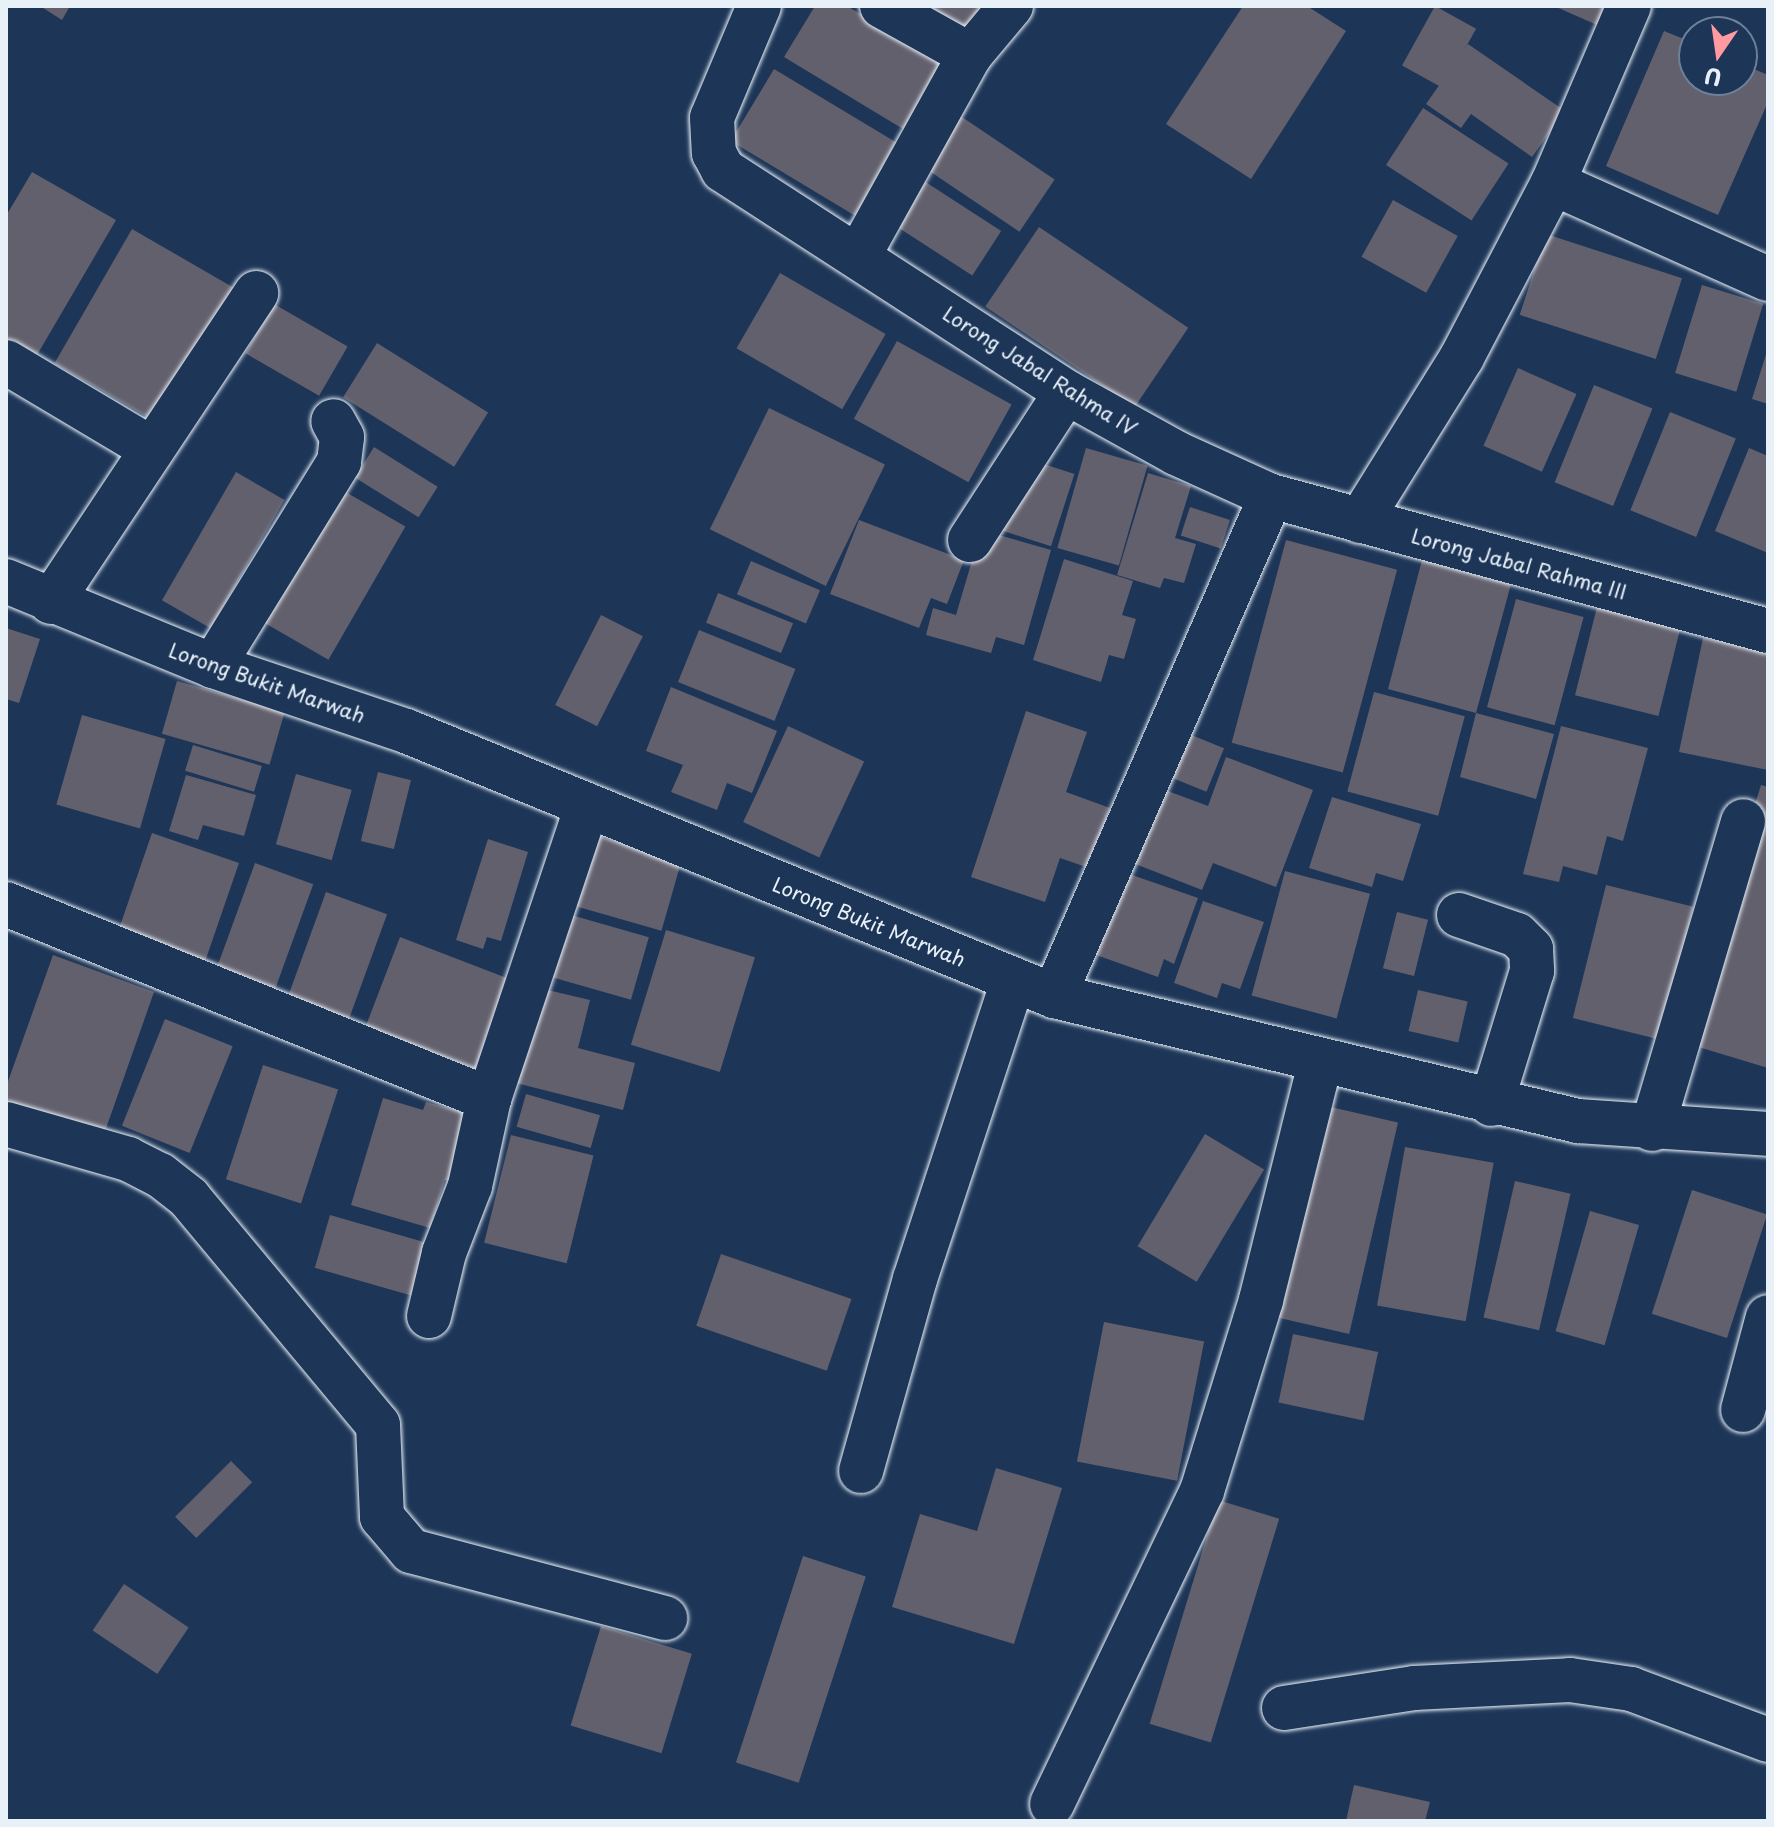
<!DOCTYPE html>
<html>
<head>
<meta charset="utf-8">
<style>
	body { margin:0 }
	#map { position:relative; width:1774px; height:1827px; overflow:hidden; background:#1d3557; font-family:"Playpen Sans",sans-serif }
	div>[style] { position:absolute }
	.building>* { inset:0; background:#63606e; transform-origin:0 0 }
	.roads { filter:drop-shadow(0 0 2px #e8f1f8) drop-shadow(0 0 2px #e8f1f8) }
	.minor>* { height:44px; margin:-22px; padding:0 22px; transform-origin:22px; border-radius:22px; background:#1d3557 }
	span { translate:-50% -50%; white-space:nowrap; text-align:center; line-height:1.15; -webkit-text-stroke:6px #1d3557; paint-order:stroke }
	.street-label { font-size:20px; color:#e8f1f8 }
	.frame { position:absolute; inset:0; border:8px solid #e8f1f8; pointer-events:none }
	.north { position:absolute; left:1678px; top:16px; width:80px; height:80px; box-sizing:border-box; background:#1d3557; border:2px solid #6e8097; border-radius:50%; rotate:193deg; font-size:22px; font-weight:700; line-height:32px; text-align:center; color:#e8f1f8 }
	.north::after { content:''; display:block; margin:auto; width:28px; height:36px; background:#ff9aa2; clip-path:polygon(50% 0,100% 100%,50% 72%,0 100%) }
</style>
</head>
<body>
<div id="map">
	<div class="building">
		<i style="clip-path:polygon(40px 6px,70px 6px,62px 20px)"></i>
		<i style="clip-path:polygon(815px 6px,847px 6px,949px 67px,908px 132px,784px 57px)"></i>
		<i style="clip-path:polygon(902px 6px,991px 6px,967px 45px)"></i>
		<i style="clip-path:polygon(1243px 6px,1307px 6px,1346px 31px,1251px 179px,1166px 124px)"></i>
		<i style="left:1435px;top:6px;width:47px;height:68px;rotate:29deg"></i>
		<i style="clip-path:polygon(1554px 6px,1605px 6px,1597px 25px)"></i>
		<i style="clip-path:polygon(1664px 31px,1694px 43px,1694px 80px,1742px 80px,1742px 64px,1768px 75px,1768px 102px,1718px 215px,1606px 166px)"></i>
		<i style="clip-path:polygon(1468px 44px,1565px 111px,1532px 157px,1471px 114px,1461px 128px,1426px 104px)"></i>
		<i style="left:774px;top:69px;width:151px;height:84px;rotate:31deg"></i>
		<i style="left:1423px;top:108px;width:102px;height:68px;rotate:33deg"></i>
		<i style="left:956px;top:113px;width:119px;height:63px;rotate:34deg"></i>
		<i style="clip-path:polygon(32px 172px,116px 220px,37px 355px,10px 340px,6px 347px,6px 216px)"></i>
		<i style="left:924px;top:181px;width:92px;height:53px;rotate:33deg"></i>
		<i style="left:1393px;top:200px;width:74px;height:65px;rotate:29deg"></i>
		<i style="left:1039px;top:227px;width:180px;height:96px;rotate:34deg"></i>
		<i style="left:132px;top:229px;width:118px;height:155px;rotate:30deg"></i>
		<i style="left:1546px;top:234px;width:143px;height:85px;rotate:18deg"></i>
		<i style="left:780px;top:273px;width:122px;height:87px;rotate:30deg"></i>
		<i style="left:1702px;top:285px;width:64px;height:92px;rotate:17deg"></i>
		<i style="left:274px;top:304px;width:85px;height:57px;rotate:30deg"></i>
		<i style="left:897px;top:341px;width:131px;height:89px;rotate:29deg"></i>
		<i style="left:377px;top:343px;width:131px;height:64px;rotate:32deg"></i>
		<i style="clip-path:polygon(1768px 348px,1768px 404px,1752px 399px)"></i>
		<i style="left:1518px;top:368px;width:64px;height:85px;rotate:24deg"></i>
		<i style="left:1594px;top:385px;width:63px;height:105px;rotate:22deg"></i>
		<i style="left:769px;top:408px;width:129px;height:135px;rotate:26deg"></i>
		<i style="left:1670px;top:412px;width:71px;height:106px;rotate:22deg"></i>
		<i style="left:374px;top:447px;width:75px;height:36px;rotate:32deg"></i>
		<i style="left:1086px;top:448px;width:64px;height:104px;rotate:16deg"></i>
		<i style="clip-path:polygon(1749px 448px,1768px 456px,1768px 553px,1715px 531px)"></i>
		<i style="left:1025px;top:458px;width:52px;height:76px;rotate:18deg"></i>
		<i style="left:236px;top:472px;width:56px;height:148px;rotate:30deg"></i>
		<i style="clip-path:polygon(1148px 473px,1191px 486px,1175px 538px,1196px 544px,1184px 583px,1164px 578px,1160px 588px,1117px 575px)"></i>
		<i style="left:337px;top:487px;width:79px;height:154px;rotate:30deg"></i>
		<i style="left:1190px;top:507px;width:42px;height:30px;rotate:18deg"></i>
		<i style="clip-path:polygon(859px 520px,964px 560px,947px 604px,931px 598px,919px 628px,830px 594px)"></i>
		<i style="clip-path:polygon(981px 530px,1051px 550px,1024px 645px,996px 637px,991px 653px,926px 635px,933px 608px,956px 615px)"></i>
		<i style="left:1286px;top:540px;width:115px;height:210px;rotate:15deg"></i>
		<i style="clip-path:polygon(1064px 559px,1133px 581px,1122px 615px,1136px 619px,1124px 659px,1109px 655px,1101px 682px,1033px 660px)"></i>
		<i style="clip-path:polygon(1422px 560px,1511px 584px,1476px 713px,1554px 734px,1536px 799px,1460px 777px,1476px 713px,1388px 689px)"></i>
		<i style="left:751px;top:561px;width:75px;height:36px;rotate:23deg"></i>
		<i style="left:718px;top:593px;width:81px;height:32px;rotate:22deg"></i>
		<i style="left:1516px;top:599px;width:70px;height:112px;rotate:15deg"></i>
		<i style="left:1598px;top:603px;width:86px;height:95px;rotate:14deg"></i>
		<i style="left:601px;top:615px;width:47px;height:101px;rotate:27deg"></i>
		<i style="clip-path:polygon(6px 628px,40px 639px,19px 703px,6px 699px)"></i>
		<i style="left:699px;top:630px;width:104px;height:56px;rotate:22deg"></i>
		<i style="clip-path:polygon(1703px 638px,1768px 651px,1768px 770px,1679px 752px)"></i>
		<i style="left:177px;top:681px;width:112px;height:55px;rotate:16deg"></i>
		<i style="clip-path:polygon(671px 687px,777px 731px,752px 793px,727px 783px,717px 810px,671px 792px,683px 765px,646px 751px)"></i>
		<i style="left:1374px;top:692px;width:94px;height:103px;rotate:15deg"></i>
		<i style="clip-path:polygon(1026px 711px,1087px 732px,1066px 792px,1110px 808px,1089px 868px,1060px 858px,1045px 902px,971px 877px)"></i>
		<i style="left:82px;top:715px;width:87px;height:93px;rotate:16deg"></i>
		<i style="left:788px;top:726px;width:84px;height:106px;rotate:25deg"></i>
		<i style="clip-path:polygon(1561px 726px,1648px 748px,1623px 841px,1607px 836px,1597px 875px,1563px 866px,1559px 882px,1523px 874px)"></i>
		<i style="left:1174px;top:728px;width:54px;height:47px;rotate:22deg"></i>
		<i style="left:193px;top:745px;width:72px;height:27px;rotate:17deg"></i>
		<i style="clip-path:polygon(1226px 757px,1313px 790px,1276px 887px,1213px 863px,1202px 890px,1120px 858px,1149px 784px,1208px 806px)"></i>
		<i style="left:378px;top:772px;width:34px;height:71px;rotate:14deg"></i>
		<i style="left:296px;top:774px;width:58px;height:73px;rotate:16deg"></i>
		<i style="clip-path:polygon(186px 775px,256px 795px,244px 836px,203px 825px,198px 840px,169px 831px)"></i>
		<i style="clip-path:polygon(1761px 785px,1768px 787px,1768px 1068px,1682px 1042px)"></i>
		<i style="clip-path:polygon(1332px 797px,1421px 824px,1403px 881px,1376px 873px,1372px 887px,1309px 868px)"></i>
		<i style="left:152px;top:833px;width:92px;height:105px;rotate:19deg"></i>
		<i style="left:596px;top:836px;width:89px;height:73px;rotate:16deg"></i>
		<i style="clip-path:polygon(488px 839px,528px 852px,501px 941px,487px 937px,483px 949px,456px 940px)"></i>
		<i style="left:255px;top:863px;width:62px;height:115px;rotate:20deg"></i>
		<i style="clip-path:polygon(1115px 869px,1198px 898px,1174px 964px,1164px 959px,1158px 977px,1085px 951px)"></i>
		<i style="left:1285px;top:871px;width:88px;height:129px;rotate:15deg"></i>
		<i style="left:1606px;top:885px;width:90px;height:137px;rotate:14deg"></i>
		<i style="left:326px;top:892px;width:65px;height:118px;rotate:20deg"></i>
		<i style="clip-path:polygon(1203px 901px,1264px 922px,1240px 989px,1222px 983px,1217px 998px,1174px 983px)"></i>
		<i style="left:1397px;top:912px;width:32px;height:58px;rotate:14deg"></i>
		<i style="left:571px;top:915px;width:81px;height:65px;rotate:16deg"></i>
		<i style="left:666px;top:930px;width:93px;height:120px;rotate:17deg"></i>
		<i style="left:400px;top:937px;width:122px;height:96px;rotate:21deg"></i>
		<i style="clip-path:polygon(53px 955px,154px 992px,103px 1137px,6px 1103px,6px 1087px)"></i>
		<i style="clip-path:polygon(539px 988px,590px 1000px,578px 1048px,635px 1063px,623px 1110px,516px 1083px)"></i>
		<i style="left:1418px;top:990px;width:51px;height:42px;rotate:13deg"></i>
		<i style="left:165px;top:1019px;width:73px;height:115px;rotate:22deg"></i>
		<i style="left:263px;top:1065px;width:79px;height:120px;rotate:18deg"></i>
		<i style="left:526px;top:1094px;width:77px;height:34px;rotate:16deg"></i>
		<i style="clip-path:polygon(383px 1098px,423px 1110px,426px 1102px,477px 1116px,457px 1184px,445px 1180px,430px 1228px,351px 1205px)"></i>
		<i style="left:1322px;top:1105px;width:78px;height:217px;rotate:13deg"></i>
		<i style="left:1205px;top:1134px;width:69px;height:131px;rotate:31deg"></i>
		<i style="left:511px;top:1135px;width:85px;height:111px;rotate:14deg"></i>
		<i style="left:1405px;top:1147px;width:90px;height:161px;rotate:10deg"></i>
		<i style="left:1515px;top:1181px;width:57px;height:140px;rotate:13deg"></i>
		<i style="left:1692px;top:1190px;width:79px;height:130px;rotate:18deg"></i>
		<i style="left:1590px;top:1211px;width:51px;height:125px;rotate:16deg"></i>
		<i style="left:330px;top:1215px;width:103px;height:55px;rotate:16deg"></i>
		<i style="left:721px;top:1254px;width:138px;height:76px;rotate:19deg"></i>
		<i style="left:1104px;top:1322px;width:102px;height:142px;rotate:11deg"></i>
		<i style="left:1293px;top:1334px;width:87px;height:70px;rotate:12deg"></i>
		<i style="left:231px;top:1461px;width:30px;height:79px;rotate:45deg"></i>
		<i style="clip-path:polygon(996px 1468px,1062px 1488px,1014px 1644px,892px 1607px,920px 1514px,977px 1531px)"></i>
		<i style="left:1218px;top:1500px;width:64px;height:234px;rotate:17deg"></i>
		<i style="left:803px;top:1556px;width:66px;height:217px;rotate:18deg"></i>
		<i style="left:124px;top:1584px;width:78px;height:56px;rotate:34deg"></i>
		<i style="left:601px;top:1626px;width:95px;height:104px;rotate:17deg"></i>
		<i style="clip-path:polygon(1354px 1785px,1430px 1802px,1425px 1821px,1346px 1821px)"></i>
	</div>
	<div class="roads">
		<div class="minor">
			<i style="left:759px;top:6px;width:121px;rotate:112.8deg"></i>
			<i style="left:712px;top:118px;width:35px;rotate:87deg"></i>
			<i style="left:714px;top:153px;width:19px;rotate:62deg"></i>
			<i style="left:723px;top:170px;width:409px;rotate:32.9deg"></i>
			<i style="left:1066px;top:392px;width:126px;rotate:29deg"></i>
			<i style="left:1176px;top:453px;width:104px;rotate:24.4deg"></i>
			<i style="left:1271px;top:496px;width:515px;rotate:15.2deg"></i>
			<i style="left:882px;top:6px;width:101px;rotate:29.1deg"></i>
			<i style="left:1553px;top:183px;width:235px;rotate:24.1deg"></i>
			<i style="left:859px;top:255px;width:229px;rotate:-61deg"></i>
			<i style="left:970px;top:55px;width:64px;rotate:-50.1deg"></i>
			<i style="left:6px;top:362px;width:170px;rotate:30.8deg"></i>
			<i style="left:1360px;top:521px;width:193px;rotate:-58.1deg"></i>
			<i style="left:1462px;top:357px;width:196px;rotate:-62.4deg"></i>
			<i style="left:1553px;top:183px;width:193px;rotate:-66.8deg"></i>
			<i style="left:970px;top:540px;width:176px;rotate:-57deg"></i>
			<i style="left:6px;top:581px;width:224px;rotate:22.3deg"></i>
			<i style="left:213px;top:666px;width:204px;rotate:18.6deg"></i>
			<i style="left:406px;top:731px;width:700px;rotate:22.24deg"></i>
			<i style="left:1054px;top:996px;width:539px;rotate:13.42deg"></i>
			<i style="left:1578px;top:1121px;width:190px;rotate:3.9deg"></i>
			<i style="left:51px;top:602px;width:371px;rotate:-56.4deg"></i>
			<i style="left:213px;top:666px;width:240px;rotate:-58.3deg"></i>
			<i style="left:339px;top:462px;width:25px;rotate:-83deg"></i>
			<i style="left:342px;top:437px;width:18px;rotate:-119deg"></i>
			<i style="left:6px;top:904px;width:521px;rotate:21.99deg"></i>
			<i style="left:1459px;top:915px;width:61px;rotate:19deg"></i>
			<i style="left:1517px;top:935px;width:20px;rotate:45deg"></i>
			<i style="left:1531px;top:949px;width:22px;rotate:87deg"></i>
			<i style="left:1532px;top:971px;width:139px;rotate:107.1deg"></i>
			<i style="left:1054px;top:996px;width:545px;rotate:-66.54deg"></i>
			<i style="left:6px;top:1124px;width:127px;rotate:16deg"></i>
			<i style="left:128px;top:1159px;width:36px;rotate:27deg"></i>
			<i style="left:160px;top:1175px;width:37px;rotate:38deg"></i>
			<i style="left:189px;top:1198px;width:295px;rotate:50.2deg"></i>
			<i style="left:378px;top:1425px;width:92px;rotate:87.5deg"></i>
			<i style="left:382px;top:1517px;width:45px;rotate:49.5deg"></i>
			<i style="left:411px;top:1551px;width:263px;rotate:14.8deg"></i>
			<i style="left:1652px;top:1129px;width:321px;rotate:-73.5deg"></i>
			<i style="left:429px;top:1316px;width:65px;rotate:-76.6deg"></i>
			<i style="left:444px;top:1253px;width:72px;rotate:-68.8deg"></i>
			<i style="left:470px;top:1186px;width:89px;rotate:-77.7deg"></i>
			<i style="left:489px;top:1099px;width:309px;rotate:-71.5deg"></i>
			<i style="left:1743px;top:1410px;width:96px;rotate:-75deg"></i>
			<i style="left:861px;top:1471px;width:199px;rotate:-74.3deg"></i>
			<i style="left:915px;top:1279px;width:314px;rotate:-71.8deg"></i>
			<i style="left:1284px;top:1708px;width:132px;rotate:-8.7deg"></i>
			<i style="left:1414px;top:1688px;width:156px;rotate:-2.9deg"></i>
			<i style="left:1570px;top:1680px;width:62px;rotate:8.4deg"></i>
			<i style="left:1631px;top:1689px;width:146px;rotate:20.4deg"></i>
			<i style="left:1052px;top:1804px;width:347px;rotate:-64.4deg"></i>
			<i style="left:1202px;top:1491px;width:200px;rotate:-72.8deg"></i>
			<i style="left:1261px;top:1300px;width:247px;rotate:-76deg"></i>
		</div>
	</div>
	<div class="street-label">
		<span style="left:1040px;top:371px;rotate:32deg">Lorong Jabal Rahma IV</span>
		<span style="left:1519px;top:564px;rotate:15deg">Lorong Jabal Rahma III</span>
		<span style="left:267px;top:683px;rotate:19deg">Lorong Bukit Marwah</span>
		<span style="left:869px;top:922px;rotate:22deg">Lorong Bukit Marwah</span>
	</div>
	<div class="frame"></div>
	<div class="north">U</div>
</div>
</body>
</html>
